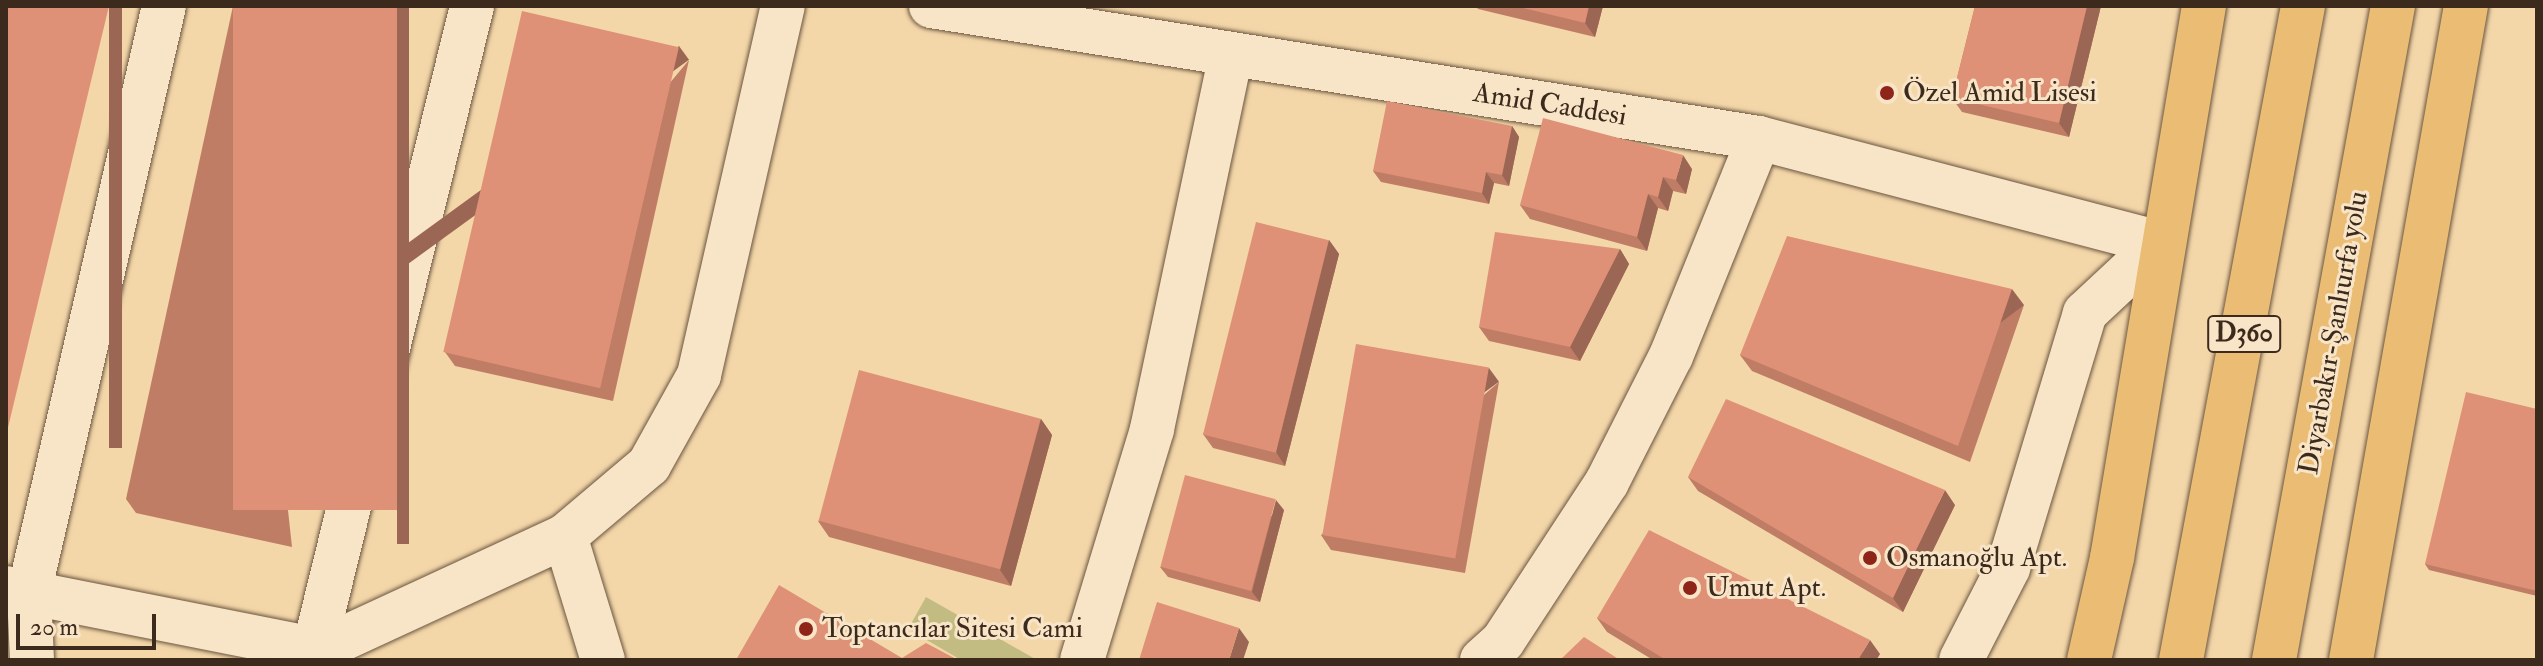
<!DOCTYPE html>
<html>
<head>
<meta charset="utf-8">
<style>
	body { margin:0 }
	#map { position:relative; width:2543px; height:666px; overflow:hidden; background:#f4d7a9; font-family:"IM FELL Double Pica",serif }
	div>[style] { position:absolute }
	.green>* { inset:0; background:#c3bc82 }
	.roads { filter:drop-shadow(0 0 2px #6a5540) drop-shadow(0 0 2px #6a5540) }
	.minor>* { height:44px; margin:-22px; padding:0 22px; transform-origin:22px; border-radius:22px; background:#f8e5c7 }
	.highway>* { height:44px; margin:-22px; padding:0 22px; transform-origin:22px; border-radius:22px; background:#eabc74 }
	.wall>* { inset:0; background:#bf7d65 }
	.shaded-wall>* { inset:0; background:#9b6653; transform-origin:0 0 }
	.building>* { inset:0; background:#de9176; transform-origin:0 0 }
	.dots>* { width:22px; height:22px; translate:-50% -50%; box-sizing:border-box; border:4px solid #f8e5c7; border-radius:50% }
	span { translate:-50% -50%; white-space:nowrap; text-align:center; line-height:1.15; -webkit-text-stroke:6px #f8e5c7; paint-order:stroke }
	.shield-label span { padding:2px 6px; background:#f8e5c7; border:2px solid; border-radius:6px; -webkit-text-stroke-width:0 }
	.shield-label { font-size:26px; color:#3c2a1d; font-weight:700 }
	.poi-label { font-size:28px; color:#3c2a1d }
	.left { translate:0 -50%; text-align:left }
	.street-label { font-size:28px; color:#3c2a1d }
	.frame { position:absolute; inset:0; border:8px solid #3c2a1d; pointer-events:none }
	.scale { position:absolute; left:16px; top:614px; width:140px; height:36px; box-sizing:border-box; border:4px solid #3c2a1d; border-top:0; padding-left:10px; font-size:24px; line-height:28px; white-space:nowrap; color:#3c2a1d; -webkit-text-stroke:6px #f8e5c7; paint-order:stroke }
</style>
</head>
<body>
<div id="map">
	<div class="green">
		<i style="clip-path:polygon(926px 597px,1037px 660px,961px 660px,908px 629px)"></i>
	</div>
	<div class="roads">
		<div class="minor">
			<i style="left:931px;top:6px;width:838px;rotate:9.06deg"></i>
			<i style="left:1759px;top:138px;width:415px;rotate:14.7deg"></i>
			<i style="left:565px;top:536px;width:130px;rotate:73deg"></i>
			<i style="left:6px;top:588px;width:314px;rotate:11.2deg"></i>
			<i style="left:314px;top:649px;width:662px;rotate:-76.19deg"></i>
			<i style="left:32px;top:660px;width:67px;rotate:-92.6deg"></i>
			<i style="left:29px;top:593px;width:602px;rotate:-77.05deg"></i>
			<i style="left:297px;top:660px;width:295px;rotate:-24.8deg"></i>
			<i style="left:565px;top:536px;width:110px;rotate:-40.2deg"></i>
			<i style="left:649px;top:465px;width:103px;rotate:-60.9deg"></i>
			<i style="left:699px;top:375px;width:378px;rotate:-77.2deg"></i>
			<i style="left:1082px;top:660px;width:241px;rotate:-73.1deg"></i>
			<i style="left:1152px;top:429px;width:383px;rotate:-78.1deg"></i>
			<i style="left:1482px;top:660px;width:28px;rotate:-42deg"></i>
			<i style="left:1503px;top:641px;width:190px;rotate:-56.8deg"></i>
			<i style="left:1607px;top:482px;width:141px;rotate:-63.1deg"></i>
			<i style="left:1671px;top:356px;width:235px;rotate:-68deg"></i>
			<i style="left:1961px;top:660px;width:103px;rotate:-62.9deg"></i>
			<i style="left:2008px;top:568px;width:266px;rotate:-73.2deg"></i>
			<i style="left:2085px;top:313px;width:103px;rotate:-43deg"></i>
		</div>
		<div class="highway">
			<i style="left:2089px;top:660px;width:105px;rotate:-77.3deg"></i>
			<i style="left:2112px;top:558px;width:560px;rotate:-80.54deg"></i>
			<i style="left:2181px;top:660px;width:665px;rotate:-79.43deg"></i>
			<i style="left:2274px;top:660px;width:665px;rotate:-79.69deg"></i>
			<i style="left:2351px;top:660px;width:664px;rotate:-80.03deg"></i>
		</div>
	</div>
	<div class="wall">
		<i style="clip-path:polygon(233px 6px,292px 547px,136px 513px,126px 499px)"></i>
		<i style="clip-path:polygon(1476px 6px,1603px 6px,1595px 37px,1478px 9px)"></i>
		<i style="clip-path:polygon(1975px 6px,2101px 6px,2069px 137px,1962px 112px,1952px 98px)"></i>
		<i style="clip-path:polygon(689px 60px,613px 401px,455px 366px,445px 352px)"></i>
		<i style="clip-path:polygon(1512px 126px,1519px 137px,1509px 186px,1494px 183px,1489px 204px,1381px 182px,1373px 171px)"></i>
		<i style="clip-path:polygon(1692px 169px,1686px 194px,1673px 191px,1668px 211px,1658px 208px,1647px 251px,1530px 219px,1520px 205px)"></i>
		<i style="clip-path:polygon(1329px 240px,1339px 254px,1285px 466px,1213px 448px,1203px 434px)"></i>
		<i style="clip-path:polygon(1620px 249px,1629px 264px,1580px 361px,1489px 341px,1479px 327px)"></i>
		<i style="clip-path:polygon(2024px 305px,1970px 462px,1752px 371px,1740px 355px)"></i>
		<i style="clip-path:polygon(1499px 382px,1465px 573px,1331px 550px,1321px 535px)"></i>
		<i style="clip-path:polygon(2537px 409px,2537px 596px,2429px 570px,2425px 564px)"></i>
		<i style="clip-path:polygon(1041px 419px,1052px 435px,1011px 586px,829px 537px,818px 521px)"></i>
		<i style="clip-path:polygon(1688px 477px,1955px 505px,1903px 612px,1698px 491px)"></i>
		<i style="clip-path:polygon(1284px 510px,1260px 602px,1168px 577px,1160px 567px)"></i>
		<i style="clip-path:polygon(1597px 618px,1880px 654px,1876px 660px,1653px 660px,1607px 632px)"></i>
	</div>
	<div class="shaded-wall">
		<i style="left:109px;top:6px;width:13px;height:442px"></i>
		<i style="left:397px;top:6px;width:12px;height:538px"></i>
		<i style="clip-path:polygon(1589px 6px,1603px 6px,1595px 37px,1585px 23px)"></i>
		<i style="clip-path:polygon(2087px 6px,2101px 6px,2069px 137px,2059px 123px)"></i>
		<i style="left:679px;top:46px;width:17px;height:349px;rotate:54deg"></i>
		<i style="clip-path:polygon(1512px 126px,1519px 137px,1509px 186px,1502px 175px)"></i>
		<i style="clip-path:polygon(1683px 155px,1692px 169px,1686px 194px,1676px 180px)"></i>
		<i style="clip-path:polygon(1486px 172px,1494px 183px,1489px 204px,1482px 193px)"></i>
		<i style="clip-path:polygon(1663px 177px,1673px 191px,1668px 211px,1658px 197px)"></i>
		<i style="clip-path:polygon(1648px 194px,1658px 208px,1647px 251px,1637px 237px)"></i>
		<i style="clip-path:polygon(1329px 240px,1339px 254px,1285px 466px,1276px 452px)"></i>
		<i style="clip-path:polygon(1620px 249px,1629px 264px,1580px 361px,1570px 347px)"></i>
		<i style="left:2012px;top:289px;width:20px;height:166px;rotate:53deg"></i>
		<i style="left:1489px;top:368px;width:17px;height:194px;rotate:54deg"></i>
		<i style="clip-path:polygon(1041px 419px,1052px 435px,1011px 586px,1000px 570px)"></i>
		<i style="clip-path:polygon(1945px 490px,1955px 505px,1903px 612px,1893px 598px)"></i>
		<i style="clip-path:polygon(1276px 500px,1284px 510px,1260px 602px,1252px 592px)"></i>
		<i style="clip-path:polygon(1239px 628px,1249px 642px,1243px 660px,1229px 660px)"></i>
		<i style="clip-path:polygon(1870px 640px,1880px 654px,1876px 660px,1858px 660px)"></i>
	</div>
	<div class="building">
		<i style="clip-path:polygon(6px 6px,109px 6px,6px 436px)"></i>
		<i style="left:233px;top:6px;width:164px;height:504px"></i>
		<i style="clip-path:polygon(1515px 6px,1589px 6px,1585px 23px)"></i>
		<i style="clip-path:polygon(1975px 6px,2087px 6px,2059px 123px,1952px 98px)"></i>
		<i style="left:522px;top:11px;width:161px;height:350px;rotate:13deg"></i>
		<i style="clip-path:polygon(1387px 101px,1512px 126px,1502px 175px,1486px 172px,1482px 193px,1373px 171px)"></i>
		<i style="clip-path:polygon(1543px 118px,1683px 155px,1676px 180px,1663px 177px,1658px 197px,1648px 194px,1637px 237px,1520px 205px)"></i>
		<i style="left:1256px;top:222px;width:75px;height:219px;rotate:14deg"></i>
		<i style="clip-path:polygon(1495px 232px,1620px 249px,1570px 347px,1479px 327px)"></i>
		<i style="clip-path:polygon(1787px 236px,2012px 289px,1958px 446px,1740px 355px)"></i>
		<i style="left:1356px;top:344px;width:135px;height:194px;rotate:10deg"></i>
		<i style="left:859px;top:370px;width:188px;height:156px;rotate:15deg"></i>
		<i style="clip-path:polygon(2466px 392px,2537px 409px,2537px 591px,2425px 564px)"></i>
		<i style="clip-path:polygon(1726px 399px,1945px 490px,1893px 598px,1688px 477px)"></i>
		<i style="left:1185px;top:475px;width:94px;height:95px;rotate:15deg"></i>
		<i style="clip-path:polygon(1649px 530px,1870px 640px,1858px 660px,1666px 660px,1597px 618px)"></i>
		<i style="clip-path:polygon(779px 585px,902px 658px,926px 643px,958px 660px,736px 660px)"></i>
		<i style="clip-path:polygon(1157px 602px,1239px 628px,1229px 660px,1139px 660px)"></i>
		<i style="clip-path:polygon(1584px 637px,1620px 660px,1560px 660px)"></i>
	</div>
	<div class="dots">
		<i style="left:1887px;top:93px;background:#8f2418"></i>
		<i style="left:1870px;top:558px;background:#8f2418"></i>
		<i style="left:1690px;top:588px;background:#8f2418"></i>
		<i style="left:806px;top:629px;background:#8f2418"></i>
	</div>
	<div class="shield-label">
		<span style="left:2244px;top:334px">D360</span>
	</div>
	<div class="poi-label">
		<span class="left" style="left:1903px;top:93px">Özel Amid Lisesi</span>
		<span class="left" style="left:1886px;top:558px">Osmanoğlu Apt.</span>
		<span class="left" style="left:1706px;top:588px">Umut Apt.</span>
		<span class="left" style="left:822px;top:629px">Toptancılar Sitesi Cami</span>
	</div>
	<div class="street-label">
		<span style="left:1550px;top:105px;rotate:9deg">Amid Caddesi</span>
		<span style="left:2334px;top:333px;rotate:-80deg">Diyarbakır-Şanlıurfa yolu</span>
	</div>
	<div class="frame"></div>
	<div class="scale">20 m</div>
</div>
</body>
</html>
